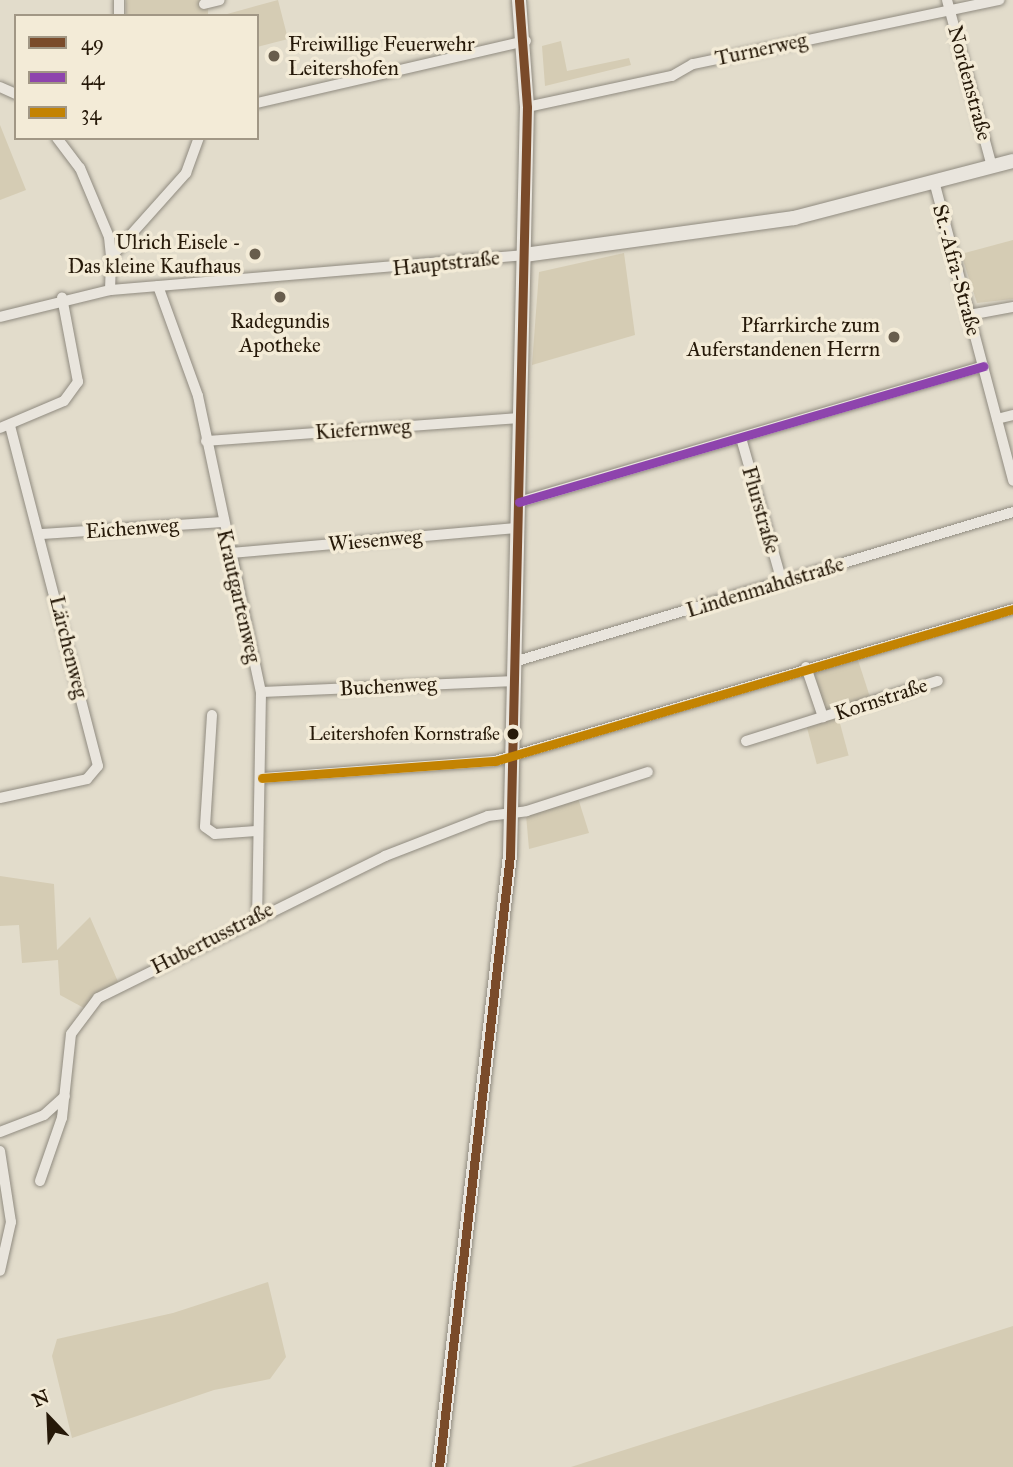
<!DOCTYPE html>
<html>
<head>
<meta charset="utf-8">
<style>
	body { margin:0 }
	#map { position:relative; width:1013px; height:1467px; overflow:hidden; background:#e2dccb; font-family:"IM FELL Great Primer",serif }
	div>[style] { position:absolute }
	.green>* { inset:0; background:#d5ccb4; transform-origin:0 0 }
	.roads { filter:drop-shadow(0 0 2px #908b80) drop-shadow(0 0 2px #908b80) }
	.street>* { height:10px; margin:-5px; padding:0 5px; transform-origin:5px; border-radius:5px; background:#e9e5dd }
	.secondary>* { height:14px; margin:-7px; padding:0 7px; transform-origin:7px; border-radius:7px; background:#e9e5dd }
	.bus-1>* { height:9px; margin:-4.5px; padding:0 4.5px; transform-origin:4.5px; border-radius:4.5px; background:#7a4b2a }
	.bus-2>* { height:9px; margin:-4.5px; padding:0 4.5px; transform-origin:4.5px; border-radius:4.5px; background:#8e44ad }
	.bus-3>* { height:9px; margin:-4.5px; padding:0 4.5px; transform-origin:4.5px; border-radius:4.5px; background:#c38302 }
	.dots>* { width:19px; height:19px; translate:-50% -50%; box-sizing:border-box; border:4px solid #f3ebd7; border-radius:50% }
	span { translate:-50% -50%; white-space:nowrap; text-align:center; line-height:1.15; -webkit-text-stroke:7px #f3ebd7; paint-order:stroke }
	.bus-label { font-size:19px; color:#261909 }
	.right { translate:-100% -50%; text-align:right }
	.poi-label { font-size:21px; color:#261909 }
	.left { translate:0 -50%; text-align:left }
	.street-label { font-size:21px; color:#261909 }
	.legend { position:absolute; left:14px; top:14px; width:245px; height:126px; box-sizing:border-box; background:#f3ebd7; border:2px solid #a19785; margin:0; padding:9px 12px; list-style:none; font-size:21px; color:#261909 }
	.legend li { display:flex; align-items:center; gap:14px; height:35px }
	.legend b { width:35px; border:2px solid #a19785 }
	.north { position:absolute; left:14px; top:1383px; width:70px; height:70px; -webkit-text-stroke:5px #f3ebd7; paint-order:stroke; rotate:337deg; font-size:19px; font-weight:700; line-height:28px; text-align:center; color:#261909 }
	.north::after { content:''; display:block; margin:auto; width:24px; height:32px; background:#261909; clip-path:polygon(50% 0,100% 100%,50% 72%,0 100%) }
</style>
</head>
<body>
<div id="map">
	<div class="green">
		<i style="left:126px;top:0;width:82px;height:16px"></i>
		<i style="clip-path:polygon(278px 0,288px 39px,257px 47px,257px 16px,220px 16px)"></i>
		<i style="clip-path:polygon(561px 41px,567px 71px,629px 58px,631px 65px,545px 86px,542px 46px)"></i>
		<i style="clip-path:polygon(0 125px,26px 190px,0 200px)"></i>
		<i style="clip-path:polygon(1013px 240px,1013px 299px,977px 303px,961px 254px)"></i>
		<i style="clip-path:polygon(624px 253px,635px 335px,532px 365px,539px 272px)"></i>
		<i style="left:856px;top:654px;width:47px;height:46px;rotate:72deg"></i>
		<i style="left:838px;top:716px;width:41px;height:33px;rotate:75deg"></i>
		<i style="clip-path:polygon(578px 798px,589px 833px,529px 849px,526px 815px)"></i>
		<i style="clip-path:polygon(0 876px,54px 884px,57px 950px,90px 917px,119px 984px,84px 1008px,60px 995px,58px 960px,22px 963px,19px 925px,0 926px)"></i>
		<i style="clip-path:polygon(268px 1282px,286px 1357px,270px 1379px,214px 1390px,72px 1438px,52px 1356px,57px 1339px,173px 1313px)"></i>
		<i style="clip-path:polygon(1013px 1326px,1013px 1467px,571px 1467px)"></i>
	</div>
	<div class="roads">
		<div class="street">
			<i style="left:119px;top:0;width:16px;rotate:90deg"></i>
			<i style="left:947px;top:0;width:173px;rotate:74.9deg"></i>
			<i style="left:204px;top:4px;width:16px;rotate:-14deg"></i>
			<i style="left:0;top:87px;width:17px;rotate:24deg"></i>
			<i style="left:257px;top:103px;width:276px;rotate:-13deg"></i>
			<i style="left:527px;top:107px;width:148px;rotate:-12.1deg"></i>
			<i style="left:672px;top:76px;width:24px;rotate:-30deg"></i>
			<i style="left:693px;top:64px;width:313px;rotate:-11.8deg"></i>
			<i style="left:57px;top:138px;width:38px;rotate:53deg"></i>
			<i style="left:80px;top:168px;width:75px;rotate:67.2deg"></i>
			<i style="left:109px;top:237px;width:20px;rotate:84deg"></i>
			<i style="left:934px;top:181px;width:310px;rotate:75.2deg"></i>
			<i style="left:158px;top:286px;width:117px;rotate:70deg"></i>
			<i style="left:198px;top:396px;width:303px;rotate:78deg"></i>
			<i style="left:261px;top:692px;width:223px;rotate:91deg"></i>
			<i style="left:110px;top:290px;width:33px;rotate:-88deg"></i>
			<i style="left:111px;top:257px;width:113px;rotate:-48.2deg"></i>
			<i style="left:186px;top:173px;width:37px;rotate:-70deg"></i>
			<i style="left:969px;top:315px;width:45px;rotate:-10.3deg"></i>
			<i style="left:0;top:317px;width:113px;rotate:-13.8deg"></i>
			<i style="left:110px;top:290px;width:415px;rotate:-4.8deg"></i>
			<i style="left:997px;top:419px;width:16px;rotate:-14deg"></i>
			<i style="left:0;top:428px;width:69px;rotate:-22.9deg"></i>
			<i style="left:64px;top:401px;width:24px;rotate:-54deg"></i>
			<i style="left:78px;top:382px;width:86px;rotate:-100.7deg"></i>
			<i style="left:741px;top:438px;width:150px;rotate:74.1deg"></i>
			<i style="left:206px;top:441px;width:316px;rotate:-4.2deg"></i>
			<i style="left:519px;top:502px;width:484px;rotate:-16.3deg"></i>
			<i style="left:42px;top:534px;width:181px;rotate:-3.8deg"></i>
			<i style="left:231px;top:553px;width:289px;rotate:-5deg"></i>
			<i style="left:517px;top:661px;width:518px;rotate:-16.72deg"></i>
			<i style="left:806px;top:667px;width:53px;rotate:71.2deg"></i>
			<i style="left:261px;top:692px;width:255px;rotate:-2.5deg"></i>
			<i style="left:212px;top:715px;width:112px;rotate:93.6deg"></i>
			<i style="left:205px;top:827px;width:12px;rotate:35deg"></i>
			<i style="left:215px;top:834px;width:41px;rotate:-4.2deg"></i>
			<i style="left:746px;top:741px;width:201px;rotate:-17.4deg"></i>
			<i style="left:262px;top:778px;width:234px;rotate:-4.2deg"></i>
			<i style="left:495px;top:761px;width:540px;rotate:-16.35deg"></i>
			<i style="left:0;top:798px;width:89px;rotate:-12.3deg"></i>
			<i style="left:87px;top:779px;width:17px;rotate:-50deg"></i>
			<i style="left:98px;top:766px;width:352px;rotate:-104.5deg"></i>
			<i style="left:0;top:1132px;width:47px;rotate:-21.1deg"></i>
			<i style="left:44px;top:1115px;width:28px;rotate:-42deg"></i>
			<i style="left:0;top:1151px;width:72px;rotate:81.2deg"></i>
			<i style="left:11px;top:1222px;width:50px;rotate:102.7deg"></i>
			<i style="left:40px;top:1181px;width:67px;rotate:-70.8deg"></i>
			<i style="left:62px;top:1118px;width:84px;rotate:-83.9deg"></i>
			<i style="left:71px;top:1034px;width:45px;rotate:-53.1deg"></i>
			<i style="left:98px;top:998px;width:320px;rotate:-26.3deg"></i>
			<i style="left:385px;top:856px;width:110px;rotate:-21.2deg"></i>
			<i style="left:488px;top:816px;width:39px;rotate:-7deg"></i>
			<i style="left:527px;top:811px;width:127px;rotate:-17.9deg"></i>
		</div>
		<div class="secondary">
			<i style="left:524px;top:255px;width:273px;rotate:-7.8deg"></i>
			<i style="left:794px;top:218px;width:226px;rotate:-14.6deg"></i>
			<i style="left:439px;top:1467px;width:616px;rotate:-83.38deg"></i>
			<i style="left:510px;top:855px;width:748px;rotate:-88.7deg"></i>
			<i style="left:527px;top:107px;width:107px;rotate:-94.3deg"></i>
		</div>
	</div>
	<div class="bus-1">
		<i style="left:439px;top:1467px;width:616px;rotate:-83.38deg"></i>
		<i style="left:510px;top:855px;width:748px;rotate:-88.7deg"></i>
		<i style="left:527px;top:107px;width:107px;rotate:-94.3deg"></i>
	</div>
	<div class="bus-2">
		<i style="left:519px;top:502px;width:484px;rotate:-16.3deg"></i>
	</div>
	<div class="bus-3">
		<i style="left:262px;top:778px;width:234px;rotate:-4.2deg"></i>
		<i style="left:495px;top:761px;width:540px;rotate:-16.35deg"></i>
	</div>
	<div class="dots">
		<i style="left:274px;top:56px;background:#685d4d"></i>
		<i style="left:255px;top:254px;background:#685d4d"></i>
		<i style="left:280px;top:297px;background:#685d4d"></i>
		<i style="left:894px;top:337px;background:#685d4d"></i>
		<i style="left:513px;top:734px;background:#261909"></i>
	</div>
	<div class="bus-label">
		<span class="right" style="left:500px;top:734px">Leitershofen Kornstraße</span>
	</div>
	<div class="poi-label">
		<span class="left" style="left:288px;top:56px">Freiwillige Feuerwehr<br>Leitershofen</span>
		<span class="right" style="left:241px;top:254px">Ulrich Eisele -<br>Das kleine Kaufhaus</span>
		<span style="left:280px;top:333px">Radegundis<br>Apotheke</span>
		<span class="right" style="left:880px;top:337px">Pfarrkirche zum<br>Auferstandenen Herrn</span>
	</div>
	<div class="street-label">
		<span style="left:761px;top:49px;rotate:-12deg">Turnerweg</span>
		<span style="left:970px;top:83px;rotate:75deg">Nordenstraße</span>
		<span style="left:446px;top:263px;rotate:-6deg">Hauptstraße</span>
		<span style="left:957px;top:270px;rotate:75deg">St.-Afra-Straße</span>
		<span style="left:363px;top:429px;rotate:-4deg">Kiefernweg</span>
		<span style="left:761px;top:510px;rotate:74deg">Flurstraße</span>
		<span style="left:132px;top:528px;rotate:-4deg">Eichenweg</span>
		<span style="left:375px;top:540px;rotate:-5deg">Wiesenweg</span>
		<span style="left:765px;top:587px;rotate:-17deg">Lindenmahdstraße</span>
		<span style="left:239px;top:596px;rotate:77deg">Krautgartenweg</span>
		<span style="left:69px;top:647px;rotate:76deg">Lärchenweg</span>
		<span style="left:388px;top:686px;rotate:-3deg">Buchenweg</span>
		<span style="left:881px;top:699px;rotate:-18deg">Kornstraße</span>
		<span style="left:212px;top:938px;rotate:-27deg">Hubertusstraße</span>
	</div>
	<ul class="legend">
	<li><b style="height:9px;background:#7a4b2a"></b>49</li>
	<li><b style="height:9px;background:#8e44ad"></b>44</li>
	<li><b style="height:9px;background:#c38302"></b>34</li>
	</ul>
	<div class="north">N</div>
</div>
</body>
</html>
